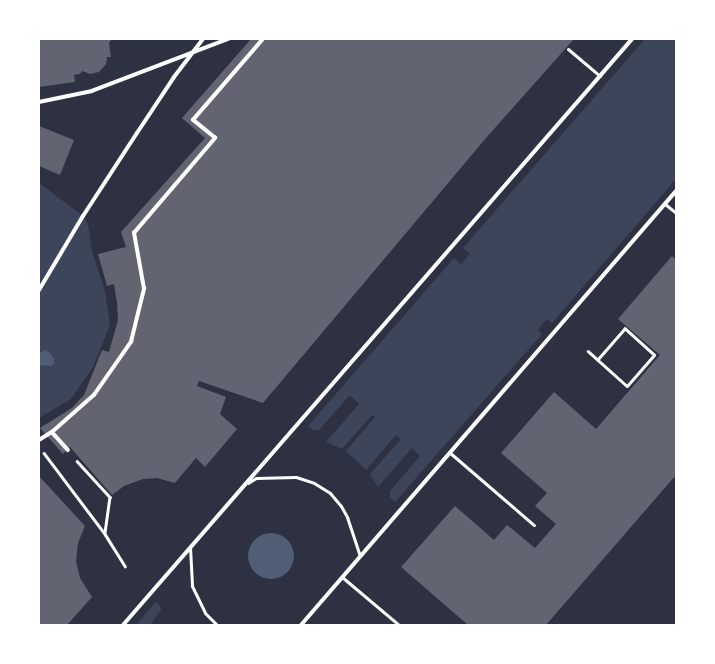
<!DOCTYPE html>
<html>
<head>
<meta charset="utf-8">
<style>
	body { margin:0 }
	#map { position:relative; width:715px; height:664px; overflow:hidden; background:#2d3142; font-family:Signika,sans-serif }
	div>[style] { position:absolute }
	.green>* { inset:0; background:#3c4559 }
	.water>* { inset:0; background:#4f5d75 }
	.round { border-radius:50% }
	.building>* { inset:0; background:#626471 }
	.path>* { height:2.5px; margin:-1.25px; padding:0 1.25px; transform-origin:1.25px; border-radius:1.25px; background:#fff }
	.service>* { height:3px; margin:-1.5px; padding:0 1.5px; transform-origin:1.5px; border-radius:1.5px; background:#fff }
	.pedestrian>* { height:3.5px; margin:-1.75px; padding:0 1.75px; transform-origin:1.75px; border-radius:1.75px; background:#fff }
	.minor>* { height:4px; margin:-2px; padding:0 2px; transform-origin:2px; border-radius:2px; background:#fff }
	span { translate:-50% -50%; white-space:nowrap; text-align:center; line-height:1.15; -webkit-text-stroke:4px #fff; paint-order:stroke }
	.frame { position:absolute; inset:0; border:40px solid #fff; pointer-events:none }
</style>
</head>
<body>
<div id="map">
	<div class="green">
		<i style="clip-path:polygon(645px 39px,676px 39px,676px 179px,552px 323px,547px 319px,538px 330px,542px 334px,395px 502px,390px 498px,390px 491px,420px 456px,412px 448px,378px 487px,370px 474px,401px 439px,396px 435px,366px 470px,346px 451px,375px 417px,372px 415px,342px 449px,326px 442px,359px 404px,350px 395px,319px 430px,313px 430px,308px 426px,454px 258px,461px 264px,470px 254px,463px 248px)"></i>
		<i style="clip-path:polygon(39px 183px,83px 216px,88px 224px,92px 251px,105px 291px,110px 325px,93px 367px,71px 399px,39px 418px)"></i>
		<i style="clip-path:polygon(156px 602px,161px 607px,161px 610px,150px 625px,136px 625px)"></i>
	</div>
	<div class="water">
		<i style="clip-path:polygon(45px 350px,50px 353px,54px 359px,54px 364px,51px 366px,39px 365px,39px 353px)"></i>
		<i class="round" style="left:248px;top:533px;width:46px;height:46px"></i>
	</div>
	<div class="building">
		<i style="clip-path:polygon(39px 39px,112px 39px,109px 43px,111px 57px,107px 57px,106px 64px,99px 72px,90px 74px,82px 71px,80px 74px,74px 75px,75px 82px,39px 87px)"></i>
		<i style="clip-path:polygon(251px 39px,574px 39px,486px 138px,263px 403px,199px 381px,197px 386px,226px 397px,220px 414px,237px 429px,205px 467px,196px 458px,175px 483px,157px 478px,143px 479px,124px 486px,112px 495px,70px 447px,63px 454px,40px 428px,72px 408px,84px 395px,102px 350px,109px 352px,118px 320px,117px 303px,114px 284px,107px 286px,98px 254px,126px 247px,121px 232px,205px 138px,182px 118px)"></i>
		<i style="clip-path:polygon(39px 126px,74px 140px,60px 175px,39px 166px)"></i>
		<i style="clip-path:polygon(672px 256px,676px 260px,676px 475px,546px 625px,468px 625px,401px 567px,455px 506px,494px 540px,507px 525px,535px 548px,556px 524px,535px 506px,547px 493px,501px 453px,554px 392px,596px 429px,660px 355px,618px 319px)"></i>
		<i style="clip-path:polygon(39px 476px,85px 526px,78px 543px,76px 561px,80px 578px,92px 597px,67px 625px,39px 625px)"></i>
	</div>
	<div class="path">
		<i style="left:588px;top:351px;width:52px;rotate:41.9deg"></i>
		<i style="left:627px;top:386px;width:41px;rotate:-48.9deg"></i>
		<i style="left:654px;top:355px;width:39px;rotate:-138deg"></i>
		<i style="left:625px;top:329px;width:41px;rotate:131.1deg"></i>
		<i style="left:44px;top:453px;width:101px;rotate:53deg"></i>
		<i style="left:105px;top:534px;width:38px;rotate:58deg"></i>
		<i style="left:77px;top:461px;width:49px;rotate:47.5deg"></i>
		<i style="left:110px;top:497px;width:36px;rotate:98deg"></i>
	</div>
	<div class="service">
		<i style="left:568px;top:49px;width:42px;rotate:40.2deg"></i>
		<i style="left:665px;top:204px;width:14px;rotate:39deg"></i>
		<i style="left:449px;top:452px;width:112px;rotate:40.7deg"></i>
		<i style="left:248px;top:483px;width:9px;rotate:-32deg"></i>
		<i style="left:256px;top:478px;width:40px;rotate:-1.4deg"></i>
		<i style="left:296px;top:477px;width:19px;rotate:18deg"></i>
		<i style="left:314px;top:483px;width:19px;rotate:32deg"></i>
		<i style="left:330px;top:493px;width:17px;rotate:50deg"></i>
		<i style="left:341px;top:506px;width:13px;rotate:61deg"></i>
		<i style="left:347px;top:517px;width:41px;rotate:71.6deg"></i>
		<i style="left:190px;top:547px;width:39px;rotate:87deg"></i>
		<i style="left:192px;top:586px;width:30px;rotate:64deg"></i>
		<i style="left:205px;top:613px;width:17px;rotate:45deg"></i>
		<i style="left:342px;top:577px;width:75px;rotate:40.1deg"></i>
	</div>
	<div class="pedestrian">
		<i style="left:39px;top:102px;width:54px;rotate:-11.7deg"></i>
		<i style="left:92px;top:91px;width:146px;rotate:-20.9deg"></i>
		<i style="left:52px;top:432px;width:24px;rotate:48deg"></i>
		<i style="left:39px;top:440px;width:15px;rotate:-32deg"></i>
		<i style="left:52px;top:432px;width:56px;rotate:-41.4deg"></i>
		<i style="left:94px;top:395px;width:65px;rotate:-55.1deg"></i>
		<i style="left:131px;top:342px;width:55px;rotate:-76.2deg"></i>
		<i style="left:144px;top:289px;width:57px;rotate:-100.1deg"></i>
		<i style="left:134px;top:233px;width:125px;rotate:-49.5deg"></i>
		<i style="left:215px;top:138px;width:28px;rotate:-141deg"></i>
		<i style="left:193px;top:120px;width:107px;rotate:-49.2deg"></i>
	</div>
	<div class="minor">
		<i style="left:39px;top:290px;width:86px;rotate:-59.3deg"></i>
		<i style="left:83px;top:216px;width:99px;rotate:-57deg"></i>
		<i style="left:137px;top:133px;width:67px;rotate:-56.5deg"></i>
		<i style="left:174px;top:77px;width:48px;rotate:-52.7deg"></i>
		<i style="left:123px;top:625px;width:776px;rotate:-49.02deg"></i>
		<i style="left:301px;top:625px;width:574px;rotate:-49.17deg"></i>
	</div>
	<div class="frame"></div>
</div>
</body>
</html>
